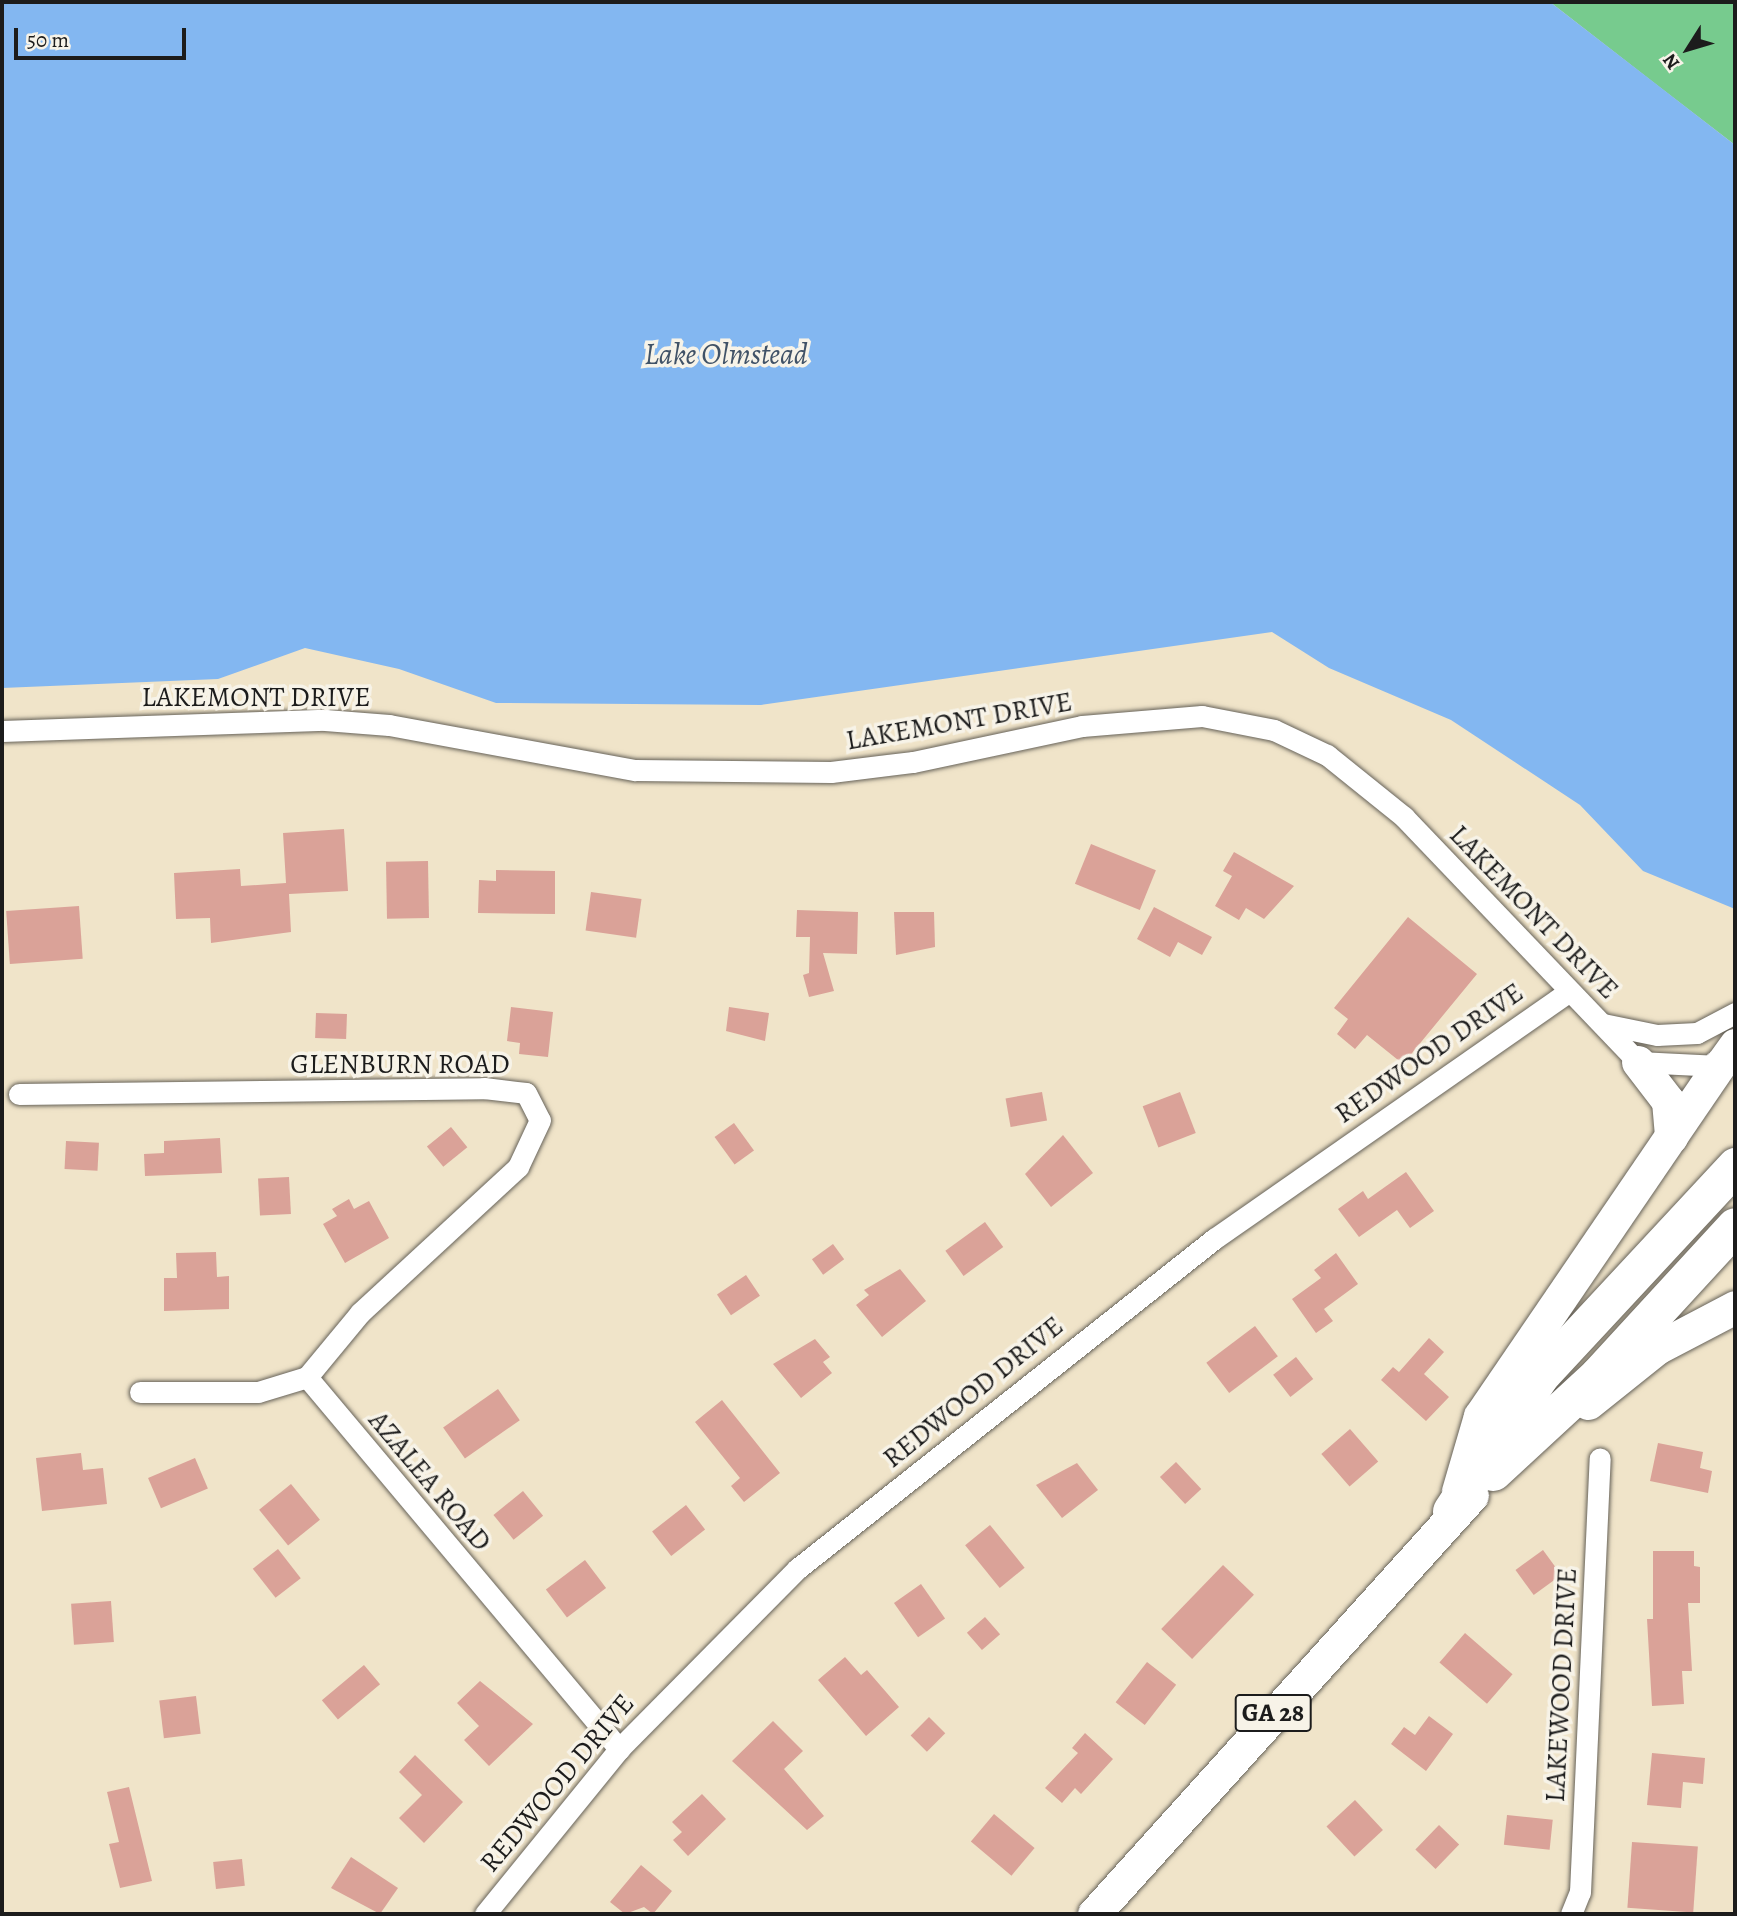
<!DOCTYPE html>
<html>
<head>
<meta charset="utf-8">
<style>
	body { margin:0 }
	#map { position:relative; width:1737px; height:1916px; overflow:hidden; background:#f0e4c9; font-family:Alegreya,serif }
	div>[style] { position:absolute }
	.green>* { inset:0; background:#77cb8e }
	.water>* { inset:0; background:#83b7f1 }
	.building>* { inset:0; background:#daa298; transform-origin:0 0 }
	.roads { filter:drop-shadow(0 0 2px #666259) drop-shadow(0 0 2px #666259) }
	.street>* { height:21px; margin:-10.5px; padding:0 10.5px; transform-origin:10.5px; border-radius:10.5px; background:#fff }
	.secondary>* { height:30px; margin:-15px; padding:0 15px; transform-origin:15px; border-radius:15px; background:#fff }
	.primary>* { height:33px; margin:-16.5px; padding:0 16.5px; transform-origin:16.5px; border-radius:16.5px; background:#fff }
	.highway>* { height:37px; margin:-18.5px; padding:0 18.5px; transform-origin:18.5px; border-radius:18.5px; background:#fff }
	span { translate:-50% -50%; white-space:nowrap; text-align:center; line-height:1.15; -webkit-text-stroke:7px #f7f3e8; paint-order:stroke }
	.shield-label span { padding:2px 5px; background:#f7f3e8; border:2px solid; border-radius:5px; -webkit-text-stroke-width:0 }
	.shield-label { font-size:26px; color:#1c1c1c; font-weight:700 }
	.street-label { font-size:28px; color:#1c1c1c }
	.water-label { font-size:30px; color:#405267; font-style:italic }
	.frame { position:absolute; inset:0; border:4px solid #1c1c1c; pointer-events:none }
	.north { position:absolute; left:1653px; top:14px; width:70px; height:70px; -webkit-text-stroke:5px #f7f3e8; paint-order:stroke; rotate:233deg; font-size:19px; font-weight:700; line-height:28px; text-align:center; color:#1c1c1c }
	.north::after { content:''; display:block; margin:auto; width:24px; height:32px; background:#1c1c1c; clip-path:polygon(50% 0,100% 100%,50% 72%,0 100%) }
	.scale { position:absolute; left:14px; top:28px; width:172px; height:32px; box-sizing:border-box; border:4px solid #1c1c1c; border-top:0; padding-left:9px; font-size:21px; line-height:24px; white-space:nowrap; color:#1c1c1c; -webkit-text-stroke:5px #f7f3e8; paint-order:stroke }
</style>
</head>
<body>
<div id="map">
	<div class="green">
		<i style="clip-path:polygon(1550px 2px,1735px 2px,1735px 145px,1653px 82px)"></i>
	</div>
	<div class="water">
		<i style="clip-path:polygon(2px 2px,1550px 2px,1735px 145px,1735px 909px,1643px 871px,1580px 805px,1451px 720px,1329px 668px,1272px 632px,761px 705px,496px 703px,399px 669px,305px 648px,218px 679px,2px 688px)"></i>
	</div>
	<div class="building">
		<i style="clip-path:polygon(344px 829px,348px 891px,289px 894px,291px 932px,211px 943px,210px 918px,176px 919px,174px 873px,240px 869px,241px 886px,286px 883px,283px 833px)"></i>
		<i style="left:1091px;top:844px;width:70px;height:43px;rotate:22deg"></i>
		<i style="clip-path:polygon(1234px 852px,1294px 886px,1264px 919px,1246px 908px,1239px 920px,1215px 906px,1232px 876px,1223px 871px)"></i>
		<i style="left:428px;top:861px;width:57px;height:42px;rotate:89deg"></i>
		<i style="clip-path:polygon(496px 870px,555px 871px,555px 914px,478px 913px,479px 880px,496px 881px)"></i>
		<i style="left:591px;top:892px;width:51px;height:39px;rotate:8deg"></i>
		<i style="left:79px;top:906px;width:53px;height:73px;rotate:86deg"></i>
		<i style="clip-path:polygon(1154px 907px,1212px 937px,1202px 955px,1178px 942px,1170px 957px,1137px 939px)"></i>
		<i style="clip-path:polygon(797px 910px,858px 912px,857px 954px,823px 953px,834px 991px,809px 997px,803px 975px,809px 973px,810px 937px,796px 937px)"></i>
		<i style="clip-path:polygon(894px 912px,934px 912px,935px 947px,896px 955px)"></i>
		<i style="clip-path:polygon(1408px 917px,1477px 974px,1403px 1064px,1367px 1035px,1355px 1049px,1337px 1034px,1348px 1019px,1334px 1008px)"></i>
		<i style="clip-path:polygon(511px 1007px,553px 1012px,548px 1057px,519px 1054px,520px 1043px,507px 1041px)"></i>
		<i style="clip-path:polygon(729px 1007px,769px 1013px,765px 1041px,726px 1031px)"></i>
		<i style="left:316px;top:1013px;width:31px;height:25px;rotate:2deg"></i>
		<i style="left:1042px;top:1092px;width:29px;height:37px;rotate:80deg"></i>
		<i style="left:1180px;top:1092px;width:44px;height:40px;rotate:69deg"></i>
		<i style="left:734px;top:1123px;width:34px;height:24px;rotate:54deg"></i>
		<i style="left:451px;top:1127px;width:26px;height:31px;rotate:51deg"></i>
		<i style="clip-path:polygon(1063px 1135px,1093px 1173px,1051px 1207px,1025px 1174px)"></i>
		<i style="clip-path:polygon(220px 1138px,222px 1173px,145px 1176px,144px 1154px,164px 1153px,164px 1141px)"></i>
		<i style="left:66px;top:1141px;width:33px;height:28px;rotate:3deg"></i>
		<i style="clip-path:polygon(1406px 1172px,1434px 1211px,1410px 1228px,1397px 1210px,1359px 1237px,1338px 1209px,1363px 1191px,1368px 1199px)"></i>
		<i style="left:289px;top:1177px;width:37px;height:31px;rotate:87deg"></i>
		<i style="clip-path:polygon(349px 1199px,354px 1209px,369px 1201px,389px 1238px,345px 1263px,323px 1224px,337px 1216px,332px 1209px)"></i>
		<i style="left:985px;top:1222px;width:31px;height:49px;rotate:54deg"></i>
		<i style="left:833px;top:1244px;width:19px;height:26px;rotate:54deg"></i>
		<i style="clip-path:polygon(216px 1252px,217px 1277px,229px 1276px,229px 1309px,164px 1311px,164px 1278px,177px 1278px,176px 1253px)"></i>
		<i style="clip-path:polygon(1336px 1253px,1358px 1284px,1324px 1309px,1333px 1321px,1316px 1333px,1292px 1299px,1321px 1278px,1314px 1270px)"></i>
		<i style="clip-path:polygon(900px 1269px,926px 1301px,882px 1337px,856px 1305px,869px 1295px,864px 1290px)"></i>
		<i style="left:746px;top:1275px;width:25px;height:35px;rotate:56deg"></i>
		<i style="left:1255px;top:1326px;width:38px;height:61px;rotate:53deg"></i>
		<i style="clip-path:polygon(1429px 1338px,1444px 1352px,1424px 1374px,1449px 1397px,1426px 1421px,1381px 1380px,1393px 1367px,1399px 1372px)"></i>
		<i style="clip-path:polygon(815px 1339px,830px 1357px,823px 1362px,832px 1373px,801px 1398px,773px 1364px)"></i>
		<i style="left:1296px;top:1357px;width:28px;height:29px;rotate:52deg"></i>
		<i style="left:498px;top:1389px;width:38px;height:67px;rotate:55deg"></i>
		<i style="clip-path:polygon(722px 1400px,780px 1473px,744px 1502px,731px 1486px,740px 1478px,695px 1422px)"></i>
		<i style="left:1350px;top:1429px;width:43px;height:38px;rotate:49deg"></i>
		<i style="clip-path:polygon(1658px 1443px,1703px 1452px,1700px 1468px,1712px 1471px,1708px 1493px,1650px 1481px)"></i>
		<i style="clip-path:polygon(81px 1453px,83px 1470px,103px 1468px,107px 1504px,42px 1511px,36px 1458px)"></i>
		<i style="left:195px;top:1458px;width:33px;height:51px;rotate:67deg"></i>
		<i style="left:1176px;top:1462px;width:37px;height:22px;rotate:47deg"></i>
		<i style="clip-path:polygon(1077px 1463px,1098px 1490px,1062px 1518px,1036px 1485px)"></i>
		<i style="left:291px;top:1484px;width:46px;height:41px;rotate:51deg"></i>
		<i style="left:523px;top:1491px;width:32px;height:38px;rotate:51deg"></i>
		<i style="left:686px;top:1505px;width:31px;height:43px;rotate:52deg"></i>
		<i style="left:990px;top:1525px;width:55px;height:32px;rotate:51deg"></i>
		<i style="left:278px;top:1549px;width:37px;height:32px;rotate:52deg"></i>
		<i style="left:1543px;top:1550px;width:31px;height:34px;rotate:54deg"></i>
		<i style="clip-path:polygon(1653px 1551px,1694px 1551px,1694px 1566px,1700px 1567px,1700px 1603px,1688px 1603px,1692px 1671px,1682px 1671px,1684px 1704px,1652px 1706px,1647px 1619px,1653px 1619px)"></i>
		<i style="left:585px;top:1560px;width:35px;height:49px;rotate:53deg"></i>
		<i style="left:1223px;top:1565px;width:43px;height:89px;rotate:44deg"></i>
		<i style="left:921px;top:1584px;width:42px;height:33px;rotate:55deg"></i>
		<i style="left:111px;top:1601px;width:41px;height:40px;rotate:86deg"></i>
		<i style="left:985px;top:1617px;width:23px;height:24px;rotate:49deg"></i>
		<i style="left:1465px;top:1633px;width:63px;height:39px;rotate:41deg"></i>
		<i style="clip-path:polygon(845px 1657px,861px 1675px,867px 1670px,899px 1707px,866px 1736px,818px 1680px)"></i>
		<i style="left:1147px;top:1662px;width:37px;height:51px;rotate:38deg"></i>
		<i style="left:364px;top:1665px;width:25px;height:55px;rotate:50deg"></i>
		<i style="clip-path:polygon(480px 1681px,533px 1724px,489px 1766px,464px 1740px,479px 1726px,457px 1703px)"></i>
		<i style="left:196px;top:1696px;width:38px;height:37px;rotate:83deg"></i>
		<i style="clip-path:polygon(1429px 1716px,1453px 1734px,1426px 1771px,1391px 1744px,1404px 1727px,1415px 1735px)"></i>
		<i style="left:929px;top:1717px;width:23px;height:26px;rotate:45deg"></i>
		<i style="clip-path:polygon(773px 1721px,803px 1751px,784px 1769px,824px 1816px,807px 1830px,732px 1761px)"></i>
		<i style="clip-path:polygon(1085px 1733px,1113px 1759px,1081px 1794px,1075px 1788px,1062px 1803px,1045px 1788px,1078px 1753px,1072px 1748px)"></i>
		<i style="clip-path:polygon(1652px 1753px,1705px 1758px,1703px 1784px,1683px 1782px,1681px 1808px,1647px 1805px)"></i>
		<i style="clip-path:polygon(415px 1755px,463px 1802px,424px 1843px,399px 1818px,422px 1795px,399px 1772px)"></i>
		<i style="clip-path:polygon(129px 1787px,152px 1881px,120px 1888px,109px 1844px,119px 1842px,107px 1792px)"></i>
		<i style="clip-path:polygon(702px 1794px,726px 1819px,688px 1856px,673px 1840px,682px 1832px,672px 1822px)"></i>
		<i style="left:1355px;top:1800px;width:41px;height:39px;rotate:47deg"></i>
		<i style="left:994px;top:1814px;width:53px;height:36px;rotate:40deg"></i>
		<i style="left:1507px;top:1815px;width:46px;height:30px;rotate:6deg"></i>
		<i style="left:1439px;top:1825px;width:28px;height:34px;rotate:44deg"></i>
		<i style="left:1632px;top:1842px;width:66px;height:66px;rotate:4deg"></i>
		<i style="clip-path:polygon(351px 1857px,398px 1888px,380px 1914px,331px 1888px)"></i>
		<i style="left:242px;top:1859px;width:27px;height:29px;rotate:84deg"></i>
		<i style="clip-path:polygon(641px 1865px,672px 1891px,653px 1914px,644px 1907px,625px 1914px,610px 1902px)"></i>
	</div>
	<div class="roads">
		<div class="street">
			<i style="left:2px;top:731px;width:323px;rotate:-2deg"></i>
			<i style="left:325px;top:720px;width:64px;rotate:4.5deg"></i>
			<i style="left:389px;top:725px;width:250px;rotate:10.4deg"></i>
			<i style="left:635px;top:770px;width:196px;rotate:0.6deg"></i>
			<i style="left:831px;top:772px;width:83px;rotate:-7deg"></i>
			<i style="left:913px;top:762px;width:173px;rotate:-12deg"></i>
			<i style="left:1082px;top:726px;width:120px;rotate:-4.8deg"></i>
			<i style="left:1202px;top:716px;width:73px;rotate:11deg"></i>
			<i style="left:1274px;top:730px;width:59px;rotate:25.3deg"></i>
			<i style="left:1327px;top:755px;width:99px;rotate:38.8deg"></i>
			<i style="left:1404px;top:817px;width:339px;rotate:46.3deg"></i>
			<i style="left:1638px;top:1062px;width:81px;rotate:2.8deg"></i>
			<i style="left:1603px;top:1024px;width:55px;rotate:11.5deg"></i>
			<i style="left:1657px;top:1035px;width:40px;rotate:-2.9deg"></i>
			<i style="left:1697px;top:1033px;width:43px;rotate:-27.8deg"></i>
			<i style="left:19px;top:1094px;width:465px;rotate:-0.7deg"></i>
			<i style="left:484px;top:1088px;width:42px;rotate:6.8deg"></i>
			<i style="left:526px;top:1093px;width:30px;rotate:63deg"></i>
			<i style="left:540px;top:1120px;width:52px;rotate:115.1deg"></i>
			<i style="left:518px;top:1167px;width:215px;rotate:137.3deg"></i>
			<i style="left:360px;top:1313px;width:83px;rotate:129.6deg"></i>
			<i style="left:140px;top:1392px;width:118px"></i>
			<i style="left:258px;top:1392px;width:51px;rotate:-17deg"></i>
			<i style="left:307px;top:1377px;width:486px;rotate:50deg"></i>
			<i style="left:485px;top:1914px;width:213px;rotate:-50.9deg"></i>
			<i style="left:619px;top:1749px;width:253px;rotate:-45.3deg"></i>
			<i style="left:797px;top:1569px;width:532px;rotate:-38.36deg"></i>
			<i style="left:1214px;top:1239px;width:429px;rotate:-34.9deg"></i>
			<i style="left:1571px;top:1914px;width:24px;rotate:-68deg"></i>
			<i style="left:1580px;top:1892px;width:434px;rotate:-87.4deg"></i>
		</div>
		<div class="secondary">
			<i style="left:1719px;top:1066px;width:27px;rotate:-54deg"></i>
		</div>
		<div class="primary">
			<i style="left:1638px;top:1062px;width:49px;rotate:52.4deg"></i>
			<i style="left:1668px;top:1101px;width:36px;rotate:85deg"></i>
			<i style="left:1588px;top:1403px;width:88px;rotate:-38.6deg"></i>
			<i style="left:1657px;top:1348px;width:88px;rotate:-27.7deg"></i>
			<i style="left:1458px;top:1491px;width:78px;rotate:-73.7deg"></i>
			<i style="left:1480px;top:1416px;width:424px;rotate:-55.7deg"></i>
			<i style="left:1094px;top:1914px;width:564px;rotate:-47.94deg"></i>
		</div>
		<div class="highway">
			<i style="left:1493px;top:1472px;width:143px;rotate:-42.7deg"></i>
			<i style="left:1598px;top:1375px;width:202px;rotate:-47.4deg"></i>
			<i style="left:1451px;top:1511px;width:162px;rotate:-56.6deg"></i>
			<i style="left:1540px;top:1376px;width:287px;rotate:-47.1deg"></i>
		</div>
	</div>
	<div class="shield-label">
		<span style="left:1273px;top:1713px">GA 28</span>
	</div>
	<div class="street-label">
		<span style="left:256px;top:697px">LAKEMONT DRIVE</span>
		<span style="left:959px;top:721px;rotate:-10deg">LAKEMONT DRIVE</span>
		<span style="left:1534px;top:912px;rotate:46deg">LAKEMONT DRIVE</span>
		<span style="left:1429px;top:1053px;rotate:-35deg">REDWOOD DRIVE</span>
		<span style="left:400px;top:1064px">GLENBURN ROAD</span>
		<span style="left:973px;top:1392px;rotate:-39deg">REDWOOD DRIVE</span>
		<span style="left:430px;top:1481px;rotate:50deg">AZALEA ROAD</span>
		<span style="left:1561px;top:1685px;rotate:-87deg">LAKEWOOD DRIVE</span>
		<span style="left:557px;top:1783px;rotate:-50deg">REDWOOD DRIVE</span>
	</div>
	<div class="water-label">
		<span style="left:726px;top:354px">Lake Olmstead</span>
	</div>
	<div class="frame"></div>
	<div class="north">N</div>
	<div class="scale">50 m</div>
</div>
</body>
</html>
